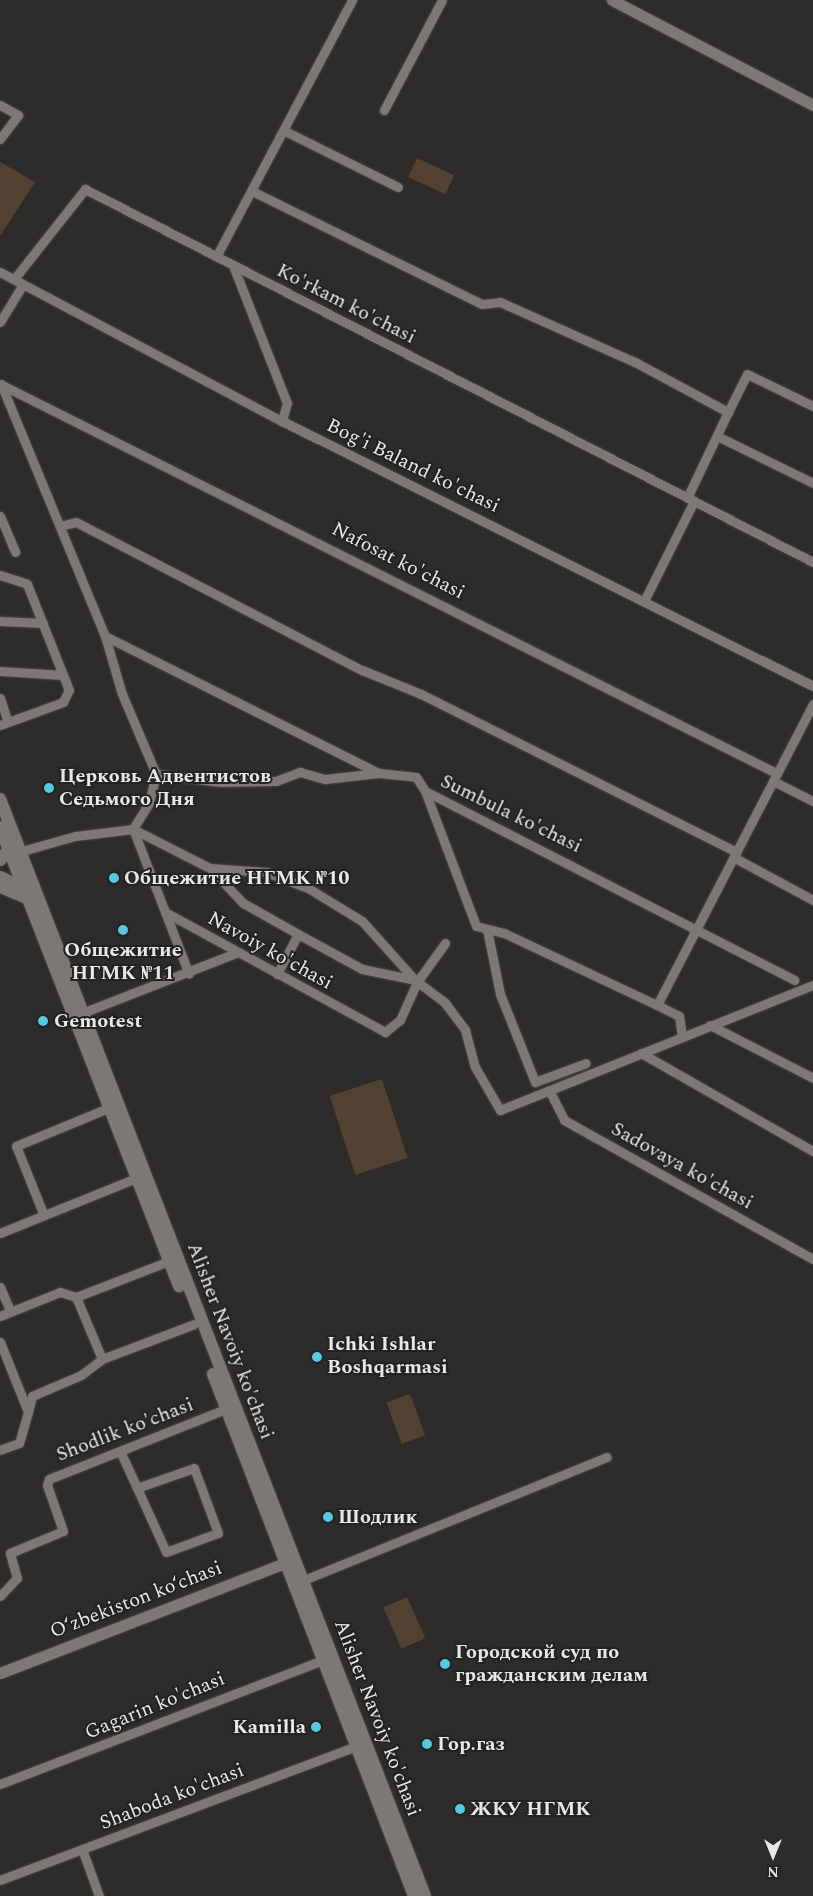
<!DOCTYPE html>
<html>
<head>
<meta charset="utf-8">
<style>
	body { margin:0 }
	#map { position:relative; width:813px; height:1896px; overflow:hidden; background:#2e2c2a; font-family:Spectral,serif }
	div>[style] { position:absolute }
	.green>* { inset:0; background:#534132; transform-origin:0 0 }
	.roads { filter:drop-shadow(0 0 1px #494746) drop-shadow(0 0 1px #494746) }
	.minor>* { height:9px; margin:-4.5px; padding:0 4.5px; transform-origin:4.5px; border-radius:4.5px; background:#7b7876 }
	.tertiary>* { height:11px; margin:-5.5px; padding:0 5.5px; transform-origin:5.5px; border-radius:5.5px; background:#7b7876 }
	.secondary>* { height:12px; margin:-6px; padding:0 6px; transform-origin:6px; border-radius:6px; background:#7b7876 }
	.dots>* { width:14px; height:14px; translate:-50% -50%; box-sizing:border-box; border:2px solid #242220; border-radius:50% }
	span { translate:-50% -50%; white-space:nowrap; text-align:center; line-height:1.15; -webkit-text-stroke:4px #242220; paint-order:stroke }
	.street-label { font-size:20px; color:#e9e8e7 }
	.poi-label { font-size:20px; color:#e9e8e7; font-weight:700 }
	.left { translate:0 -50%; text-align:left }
	.right { translate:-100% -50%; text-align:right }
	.north { position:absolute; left:748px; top:1831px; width:50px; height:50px; -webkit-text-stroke:4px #242220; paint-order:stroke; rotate:180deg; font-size:14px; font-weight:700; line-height:20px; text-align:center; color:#e9e8e7 }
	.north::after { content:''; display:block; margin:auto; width:18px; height:22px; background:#e9e8e7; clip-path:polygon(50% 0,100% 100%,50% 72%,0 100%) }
</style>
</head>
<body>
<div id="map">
	<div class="green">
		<i style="left:417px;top:158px;width:41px;height:21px;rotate:25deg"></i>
		<i style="clip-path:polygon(0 162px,35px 182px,0 236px)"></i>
		<i style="left:382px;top:1079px;width:83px;height:55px;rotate:72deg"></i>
		<i style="left:410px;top:1394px;width:44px;height:25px;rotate:70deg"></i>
		<i style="left:407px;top:1597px;width:45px;height:26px;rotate:66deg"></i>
	</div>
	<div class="roads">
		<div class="minor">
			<i style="left:0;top:105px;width:21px;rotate:29deg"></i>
			<i style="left:18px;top:115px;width:30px;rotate:127deg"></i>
			<i style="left:384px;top:110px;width:124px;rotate:-62.2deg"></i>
			<i style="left:285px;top:131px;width:126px;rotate:26.4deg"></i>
			<i style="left:252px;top:191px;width:256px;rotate:26.2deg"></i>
			<i style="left:482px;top:304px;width:18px;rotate:-6deg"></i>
			<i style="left:500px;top:302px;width:148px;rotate:24deg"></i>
			<i style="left:635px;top:362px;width:106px;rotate:28.3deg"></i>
			<i style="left:728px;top:412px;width:95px;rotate:115.5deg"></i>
			<i style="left:217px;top:255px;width:289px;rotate:-62.1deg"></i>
			<i style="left:234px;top:268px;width:145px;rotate:68.6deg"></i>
			<i style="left:287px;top:403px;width:19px;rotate:106deg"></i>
			<i style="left:0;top:272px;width:319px;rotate:27.9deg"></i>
			<i style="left:282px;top:421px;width:593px;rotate:26.52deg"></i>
			<i style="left:14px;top:279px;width:115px;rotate:-51.7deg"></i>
			<i style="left:85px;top:189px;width:818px;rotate:27.13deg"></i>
			<i style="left:0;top:322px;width:42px;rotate:-58.6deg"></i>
			<i style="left:1px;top:384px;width:273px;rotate:67.6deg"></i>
			<i style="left:105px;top:636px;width:60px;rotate:73.7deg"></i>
			<i style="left:122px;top:694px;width:87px;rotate:67deg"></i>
			<i style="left:156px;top:774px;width:30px;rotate:104deg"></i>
			<i style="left:149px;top:803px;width:31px;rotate:122deg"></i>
			<i style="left:133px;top:829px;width:58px;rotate:173.1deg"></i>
			<i style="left:75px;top:836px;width:62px;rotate:164.2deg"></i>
			<i style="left:2px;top:385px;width:866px;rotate:26.62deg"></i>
			<i style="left:728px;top:412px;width:42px;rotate:-63.4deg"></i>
			<i style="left:747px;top:374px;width:73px;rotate:25.9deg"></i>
			<i style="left:717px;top:436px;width:107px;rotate:26.1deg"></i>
			<i style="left:0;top:516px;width:39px;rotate:67deg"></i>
			<i style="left:60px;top:526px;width:16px;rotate:-14deg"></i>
			<i style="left:76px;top:522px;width:322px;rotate:27.4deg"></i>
			<i style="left:362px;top:670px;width:64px;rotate:22.1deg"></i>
			<i style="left:421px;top:694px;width:353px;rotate:26.6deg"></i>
			<i style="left:0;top:575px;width:28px;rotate:18deg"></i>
			<i style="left:27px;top:584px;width:114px;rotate:68.4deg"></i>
			<i style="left:69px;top:690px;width:13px;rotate:117deg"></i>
			<i style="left:63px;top:702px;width:67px;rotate:159.9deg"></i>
			<i style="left:644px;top:601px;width:112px;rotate:-63.4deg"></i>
			<i style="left:0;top:621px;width:43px;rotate:2.7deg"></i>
			<i style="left:105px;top:636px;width:306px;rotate:26.6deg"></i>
			<i style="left:379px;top:773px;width:37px;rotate:6deg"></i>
			<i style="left:416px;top:777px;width:17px;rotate:57deg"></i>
			<i style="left:425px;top:791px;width:415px;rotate:27.1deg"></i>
			<i style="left:0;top:671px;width:63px;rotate:3.6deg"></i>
			<i style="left:0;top:698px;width:25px;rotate:72deg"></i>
			<i style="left:156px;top:774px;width:65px;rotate:7deg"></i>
			<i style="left:221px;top:782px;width:55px;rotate:-1deg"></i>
			<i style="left:276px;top:781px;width:26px;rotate:-21deg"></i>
			<i style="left:300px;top:772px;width:26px;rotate:16deg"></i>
			<i style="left:325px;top:779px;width:54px;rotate:-6.3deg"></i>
			<i style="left:773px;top:781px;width:45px;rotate:26.6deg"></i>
			<i style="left:425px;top:791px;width:144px;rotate:69.3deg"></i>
			<i style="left:476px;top:926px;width:29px;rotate:14deg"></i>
			<i style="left:504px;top:933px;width:169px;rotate:25.2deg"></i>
			<i style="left:133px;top:829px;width:86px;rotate:26.9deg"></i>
			<i style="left:210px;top:868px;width:56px;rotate:4.1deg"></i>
			<i style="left:266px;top:872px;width:45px;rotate:20.9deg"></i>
			<i style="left:308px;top:888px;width:63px;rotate:31.4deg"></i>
			<i style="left:362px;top:921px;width:79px;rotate:48.1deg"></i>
			<i style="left:415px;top:980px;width:38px;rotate:37deg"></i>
			<i style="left:445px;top:1003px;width:34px;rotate:53deg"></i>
			<i style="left:465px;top:1030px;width:38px;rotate:75deg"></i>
			<i style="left:475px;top:1067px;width:50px;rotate:59.8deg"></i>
			<i style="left:500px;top:1110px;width:337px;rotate:-21.8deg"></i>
			<i style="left:133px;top:829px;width:155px;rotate:68.9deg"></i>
			<i style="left:735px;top:858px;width:89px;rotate:28.3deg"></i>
			<i style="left:210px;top:868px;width:48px;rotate:46.7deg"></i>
			<i style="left:243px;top:903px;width:63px;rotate:29.4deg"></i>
			<i style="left:298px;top:934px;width:73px;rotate:28.7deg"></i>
			<i style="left:362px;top:969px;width:54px;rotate:11.7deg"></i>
			<i style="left:165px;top:912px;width:251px;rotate:28.6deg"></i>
			<i style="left:385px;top:1032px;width:19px;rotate:-39deg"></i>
			<i style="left:400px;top:1020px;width:42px;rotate:-65.9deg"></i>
			<i style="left:417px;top:982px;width:48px;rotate:-54.3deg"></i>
			<i style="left:487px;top:929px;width:66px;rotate:78.7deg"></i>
			<i style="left:500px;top:994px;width:95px;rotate:68.3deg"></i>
			<i style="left:535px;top:1082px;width:54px;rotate:-20.4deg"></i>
			<i style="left:277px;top:974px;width:45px;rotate:-62.3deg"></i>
			<i style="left:82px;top:1013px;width:165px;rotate:-21.3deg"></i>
			<i style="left:710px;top:1025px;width:116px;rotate:27.2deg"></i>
			<i style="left:682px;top:1037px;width:21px;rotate:-98deg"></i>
			<i style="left:679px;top:1016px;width:25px;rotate:-153deg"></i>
			<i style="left:657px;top:1005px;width:339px;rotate:-62.6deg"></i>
			<i style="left:641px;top:1053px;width:198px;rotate:29.7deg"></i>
			<i style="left:549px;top:1090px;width:34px;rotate:63deg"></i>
			<i style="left:564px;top:1120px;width:285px;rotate:29.2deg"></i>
			<i style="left:43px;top:1213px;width:72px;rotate:-111.9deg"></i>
			<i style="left:16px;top:1146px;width:105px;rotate:-22.4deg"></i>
			<i style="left:0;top:1233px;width:152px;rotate:-22deg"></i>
			<i style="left:0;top:1287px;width:25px;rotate:67deg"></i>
			<i style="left:76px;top:1297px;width:67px;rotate:67.2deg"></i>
			<i style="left:0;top:1316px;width:65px;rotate:-21.8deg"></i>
			<i style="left:60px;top:1292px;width:17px;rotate:17deg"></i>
			<i style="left:76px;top:1297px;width:100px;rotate:-21.2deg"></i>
			<i style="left:0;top:1342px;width:75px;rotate:68.2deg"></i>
			<i style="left:28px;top:1412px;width:32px;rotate:106deg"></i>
			<i style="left:19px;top:1443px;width:20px;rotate:160deg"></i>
			<i style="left:28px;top:1412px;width:16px;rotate:-76deg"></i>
			<i style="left:32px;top:1396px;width:53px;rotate:-23.2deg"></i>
			<i style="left:81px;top:1375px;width:26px;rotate:-37deg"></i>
			<i style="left:102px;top:1359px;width:98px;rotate:-20.8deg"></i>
			<i style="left:120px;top:1451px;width:41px;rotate:65.3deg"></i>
			<i style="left:137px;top:1488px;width:70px;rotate:65.6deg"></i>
			<i style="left:166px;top:1552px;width:55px;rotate:-20.1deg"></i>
			<i style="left:218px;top:1533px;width:69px;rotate:-110.3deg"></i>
			<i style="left:194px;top:1468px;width:60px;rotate:160.7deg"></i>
			<i style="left:299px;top:1582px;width:332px;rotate:-22.1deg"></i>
			<i style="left:0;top:1596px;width:25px;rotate:-47deg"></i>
			<i style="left:17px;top:1578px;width:26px;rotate:-106deg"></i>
			<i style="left:10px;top:1553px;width:57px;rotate:-22.5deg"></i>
			<i style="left:63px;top:1531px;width:49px;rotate:-109.2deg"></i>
			<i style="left:47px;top:1485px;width:6px;rotate:-72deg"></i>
			<i style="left:49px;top:1479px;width:190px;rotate:-21.6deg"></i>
			<i style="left:0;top:1784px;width:346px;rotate:-21deg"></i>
			<i style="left:82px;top:1849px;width:50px;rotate:70.1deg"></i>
			<i style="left:0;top:1880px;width:380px;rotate:-20.6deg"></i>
		</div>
		<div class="tertiary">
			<i style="left:612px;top:0;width:227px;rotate:27.6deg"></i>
			<i style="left:0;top:860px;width:15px;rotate:-58deg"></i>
			<i style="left:0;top:876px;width:33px;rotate:27deg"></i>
			<i style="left:0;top:887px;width:38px;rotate:23deg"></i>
			<i style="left:0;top:1673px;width:305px;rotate:-21.1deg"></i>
		</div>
		<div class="secondary">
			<i style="left:0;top:799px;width:1176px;rotate:68.82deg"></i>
			<i style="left:0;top:827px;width:493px;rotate:68.7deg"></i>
			<i style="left:213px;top:1374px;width:559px;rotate:68.94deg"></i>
		</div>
	</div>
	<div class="dots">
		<i style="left:49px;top:788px;background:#55cadf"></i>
		<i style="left:114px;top:878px;background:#55cadf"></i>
		<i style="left:123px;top:930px;background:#55cadf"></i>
		<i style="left:43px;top:1021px;background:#55cadf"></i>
		<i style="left:317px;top:1357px;background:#55cadf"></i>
		<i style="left:328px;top:1517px;background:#55cadf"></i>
		<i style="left:445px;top:1664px;background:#55cadf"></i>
		<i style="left:316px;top:1727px;background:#55cadf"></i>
		<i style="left:427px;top:1744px;background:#55cadf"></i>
		<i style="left:460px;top:1809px;background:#55cadf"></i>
	</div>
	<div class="street-label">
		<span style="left:346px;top:304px;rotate:27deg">Ko'rkam ko'chasi</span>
		<span style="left:413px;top:466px;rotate:26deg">Bog'i Baland ko'chasi</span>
		<span style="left:398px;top:561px;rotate:27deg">Nafosat ko'chasi</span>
		<span style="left:511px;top:814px;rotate:26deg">Sumbula ko'chasi</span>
		<span style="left:270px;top:951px;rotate:29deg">Navoiy ko'chasi</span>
		<span style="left:682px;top:1166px;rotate:29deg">Sadovaya ko'chasi</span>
		<span style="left:230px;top:1341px;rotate:69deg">Alisher Navoiy ko'chasi</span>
		<span style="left:125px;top:1430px;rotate:-21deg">Shodlik ko'chasi</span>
		<span style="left:136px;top:1600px;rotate:-21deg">O‘zbekiston ko‘chasi</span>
		<span style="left:155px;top:1706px;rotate:-22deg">Gagarin ko'chasi</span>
		<span style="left:377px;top:1718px;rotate:69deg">Alisher Navoiy ko'chasi</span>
		<span style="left:172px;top:1797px;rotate:-21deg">Shaboda ko'chasi</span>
	</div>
	<div class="poi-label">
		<span class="left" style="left:59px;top:788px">Церковь Адвентистов<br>Седьмого Дня</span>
		<span class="left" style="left:124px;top:878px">Общежитие НГМК №10</span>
		<span style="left:123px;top:962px">Общежитие<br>НГМК №11</span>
		<span class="left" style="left:54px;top:1021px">Gemotest</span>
		<span class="left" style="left:327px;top:1356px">Ichki Ishlar<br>Boshqarmasi</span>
		<span class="left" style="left:338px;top:1517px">Шодлик</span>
		<span class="left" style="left:455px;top:1664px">Городской суд по<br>гражданским делам</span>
		<span class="right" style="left:306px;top:1727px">Kamilla</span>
		<span class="left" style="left:437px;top:1744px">Гор.газ</span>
		<span class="left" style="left:470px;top:1809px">ЖКУ НГМК</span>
	</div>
	<div class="north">N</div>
</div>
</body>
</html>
